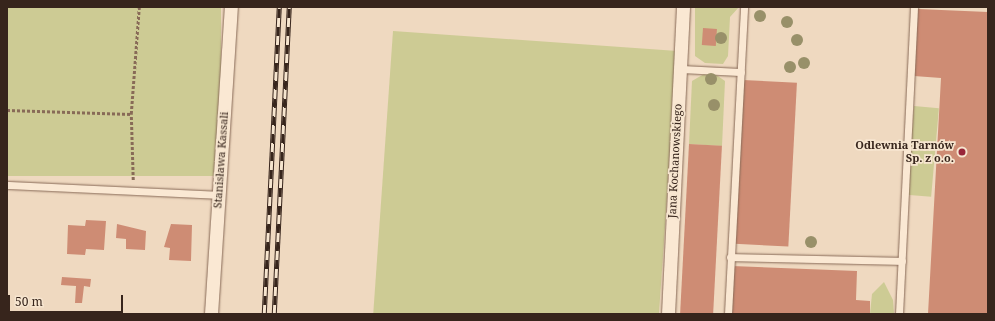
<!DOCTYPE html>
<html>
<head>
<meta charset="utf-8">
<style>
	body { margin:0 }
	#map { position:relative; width:995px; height:321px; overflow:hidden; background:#efd9c0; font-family:"Noto Serif",serif }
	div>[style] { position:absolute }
	.green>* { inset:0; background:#cdcb94; transform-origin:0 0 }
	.building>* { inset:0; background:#ce8c74; transform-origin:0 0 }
	.path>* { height:2.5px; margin-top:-1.25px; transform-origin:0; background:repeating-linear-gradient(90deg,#886a57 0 3px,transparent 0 5px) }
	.roads { filter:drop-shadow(0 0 1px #886a57) drop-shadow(0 0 1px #886a57) }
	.lane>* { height:7px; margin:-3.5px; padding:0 3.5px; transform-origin:3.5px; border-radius:3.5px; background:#fae8d3 }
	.street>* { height:13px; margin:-6.5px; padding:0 6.5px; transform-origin:6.5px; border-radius:6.5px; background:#fae8d3 }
	.rail>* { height:4.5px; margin-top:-2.25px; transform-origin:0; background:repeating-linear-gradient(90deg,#f6e5cf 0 9px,#37251c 0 18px); box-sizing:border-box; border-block:1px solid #37251c }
	.trees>* { width:12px; height:12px; margin:-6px; border-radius:50%; background:#989069 }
	.dots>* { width:11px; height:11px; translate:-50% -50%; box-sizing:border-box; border:2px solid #f6e5cf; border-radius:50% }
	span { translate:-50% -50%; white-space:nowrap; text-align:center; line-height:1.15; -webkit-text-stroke:3.5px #f6e5cf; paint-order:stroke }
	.poi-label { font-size:11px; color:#37251c; font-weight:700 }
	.right { translate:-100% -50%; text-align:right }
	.street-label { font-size:11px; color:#37251c }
	.frame { position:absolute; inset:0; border:8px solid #37251c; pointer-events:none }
	.scale { position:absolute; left:8px; top:295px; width:115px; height:18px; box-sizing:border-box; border:2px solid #37251c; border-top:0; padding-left:5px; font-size:12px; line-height:14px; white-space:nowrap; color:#37251c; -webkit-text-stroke:3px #f6e5cf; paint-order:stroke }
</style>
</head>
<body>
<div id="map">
	<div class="green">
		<i style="left:7px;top:7px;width:214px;height:169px"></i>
		<i style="clip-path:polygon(695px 7px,739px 7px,730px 17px,728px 56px,723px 64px,705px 63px,695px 56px)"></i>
		<i style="left:393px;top:31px;width:285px;height:284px;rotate:4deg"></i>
		<i style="clip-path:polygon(704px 74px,715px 74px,725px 81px,722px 146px,689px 144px,692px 81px)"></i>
		<i style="left:914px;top:106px;width:25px;height:89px;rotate:5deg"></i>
		<i style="clip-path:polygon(884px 282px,893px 300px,894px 314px,870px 314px,872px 294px)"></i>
	</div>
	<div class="building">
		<i style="clip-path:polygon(918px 9px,988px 12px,988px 314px,928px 314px,941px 78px,914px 76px)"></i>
		<i style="left:703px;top:28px;width:14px;height:17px;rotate:4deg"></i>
		<i style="left:743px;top:80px;width:54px;height:164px;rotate:3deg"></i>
		<i style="left:689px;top:144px;width:33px;height:170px;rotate:3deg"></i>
		<i style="clip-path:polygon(86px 220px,106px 221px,104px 250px,86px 249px,85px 255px,67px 254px,68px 225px,85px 226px)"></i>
		<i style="clip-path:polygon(117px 224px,146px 231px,145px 250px,126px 249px,126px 239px,116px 238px)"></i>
		<i style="clip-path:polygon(171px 224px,192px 225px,191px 261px,169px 260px,170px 248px,164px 247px)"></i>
		<i style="clip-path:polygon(732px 266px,857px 271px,856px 300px,870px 301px,870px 314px,730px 314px)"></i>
		<i style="clip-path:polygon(62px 277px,91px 279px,90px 287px,84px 286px,82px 303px,75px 303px,76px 286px,61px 285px)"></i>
	</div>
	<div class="path">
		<i style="left:7px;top:110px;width:124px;rotate:1.8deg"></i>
		<i style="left:133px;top:180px;width:66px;rotate:-91.7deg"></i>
		<i style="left:131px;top:114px;width:107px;rotate:-85.7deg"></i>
	</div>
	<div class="roads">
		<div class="lane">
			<i style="left:680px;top:69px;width:61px;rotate:2.8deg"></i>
			<i style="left:7px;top:185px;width:211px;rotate:2.7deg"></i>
			<i style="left:730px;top:257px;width:172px;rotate:1.3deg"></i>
			<i style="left:728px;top:314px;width:307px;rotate:-87deg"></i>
			<i style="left:899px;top:314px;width:307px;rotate:-87.2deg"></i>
		</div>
		<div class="street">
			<i style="left:211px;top:314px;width:308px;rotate:-86.3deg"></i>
			<i style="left:668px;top:314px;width:307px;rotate:-87.2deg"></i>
		</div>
	</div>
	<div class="rail">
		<i style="left:264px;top:314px;width:307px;rotate:-87.2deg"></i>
		<i style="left:274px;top:314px;width:307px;rotate:-87.2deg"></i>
	</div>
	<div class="trees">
		<i style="left:760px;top:16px"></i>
		<i style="left:787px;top:22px"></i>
		<i style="left:721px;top:38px"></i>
		<i style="left:797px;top:40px"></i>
		<i style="left:804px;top:63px"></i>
		<i style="left:790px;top:67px"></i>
		<i style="left:711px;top:79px"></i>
		<i style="left:714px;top:105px"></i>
		<i style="left:811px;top:242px"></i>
	</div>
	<div class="dots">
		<i style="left:962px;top:152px;background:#992639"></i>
	</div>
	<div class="poi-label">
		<span class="right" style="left:954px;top:152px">Odlewnia Tarnów<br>Sp. z o.o.</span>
	</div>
	<div class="street-label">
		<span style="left:221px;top:160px;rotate:-86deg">Stanisława Kassali</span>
		<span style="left:675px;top:161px;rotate:-87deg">Jana Kochanowskiego</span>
	</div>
	<div class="frame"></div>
	<div class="scale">50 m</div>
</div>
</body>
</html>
